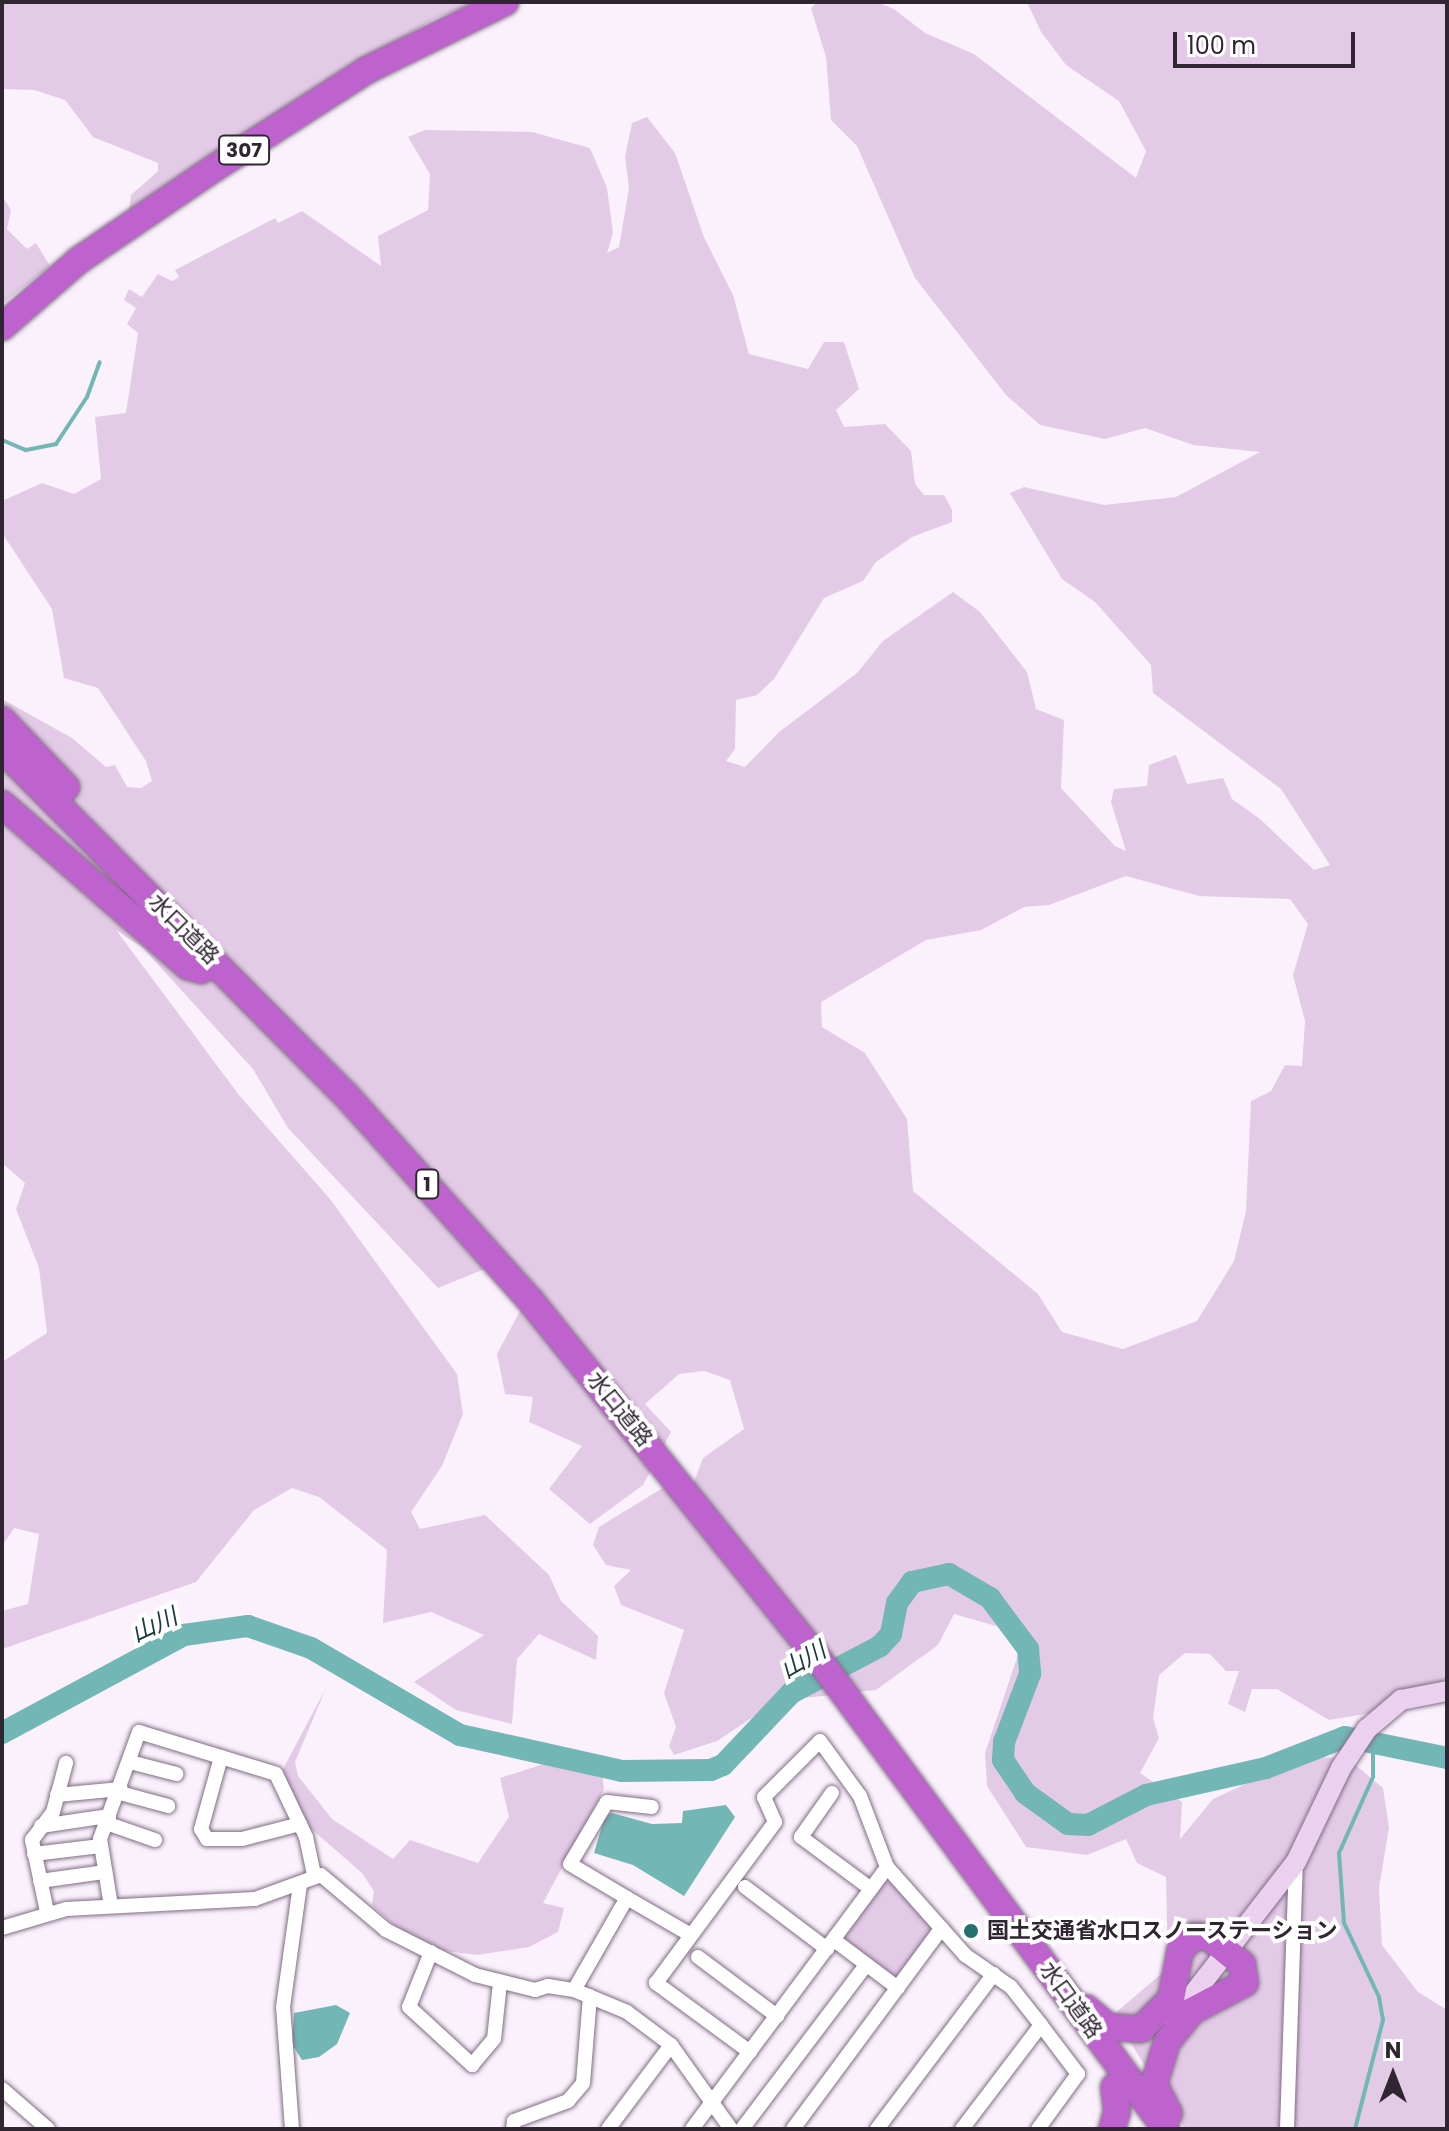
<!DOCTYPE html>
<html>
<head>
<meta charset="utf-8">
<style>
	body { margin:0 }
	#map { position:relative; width:1449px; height:2131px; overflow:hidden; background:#faf1fc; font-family:Poppins,"Noto Sans JP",sans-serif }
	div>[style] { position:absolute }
	.green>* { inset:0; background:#e3cbe7 }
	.water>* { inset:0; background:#72b6b5 }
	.stream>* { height:4px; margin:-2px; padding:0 2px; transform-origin:2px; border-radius:2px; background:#72b6b5 }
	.river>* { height:22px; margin:-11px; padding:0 11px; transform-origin:11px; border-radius:11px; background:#72b6b5 }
	.roads { filter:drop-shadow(0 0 2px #816c84) drop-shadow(0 0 2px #816c84) }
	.street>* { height:14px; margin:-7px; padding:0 7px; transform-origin:7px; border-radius:7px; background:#fff }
	.secondary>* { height:20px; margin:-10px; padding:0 10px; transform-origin:10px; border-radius:10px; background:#ecd0f0 }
	.highway>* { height:26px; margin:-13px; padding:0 13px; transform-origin:13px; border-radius:13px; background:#be63ce }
	.dots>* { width:22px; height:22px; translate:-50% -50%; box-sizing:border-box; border:4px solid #fff; border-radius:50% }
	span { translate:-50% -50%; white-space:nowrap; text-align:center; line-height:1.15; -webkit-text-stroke:8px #fff; paint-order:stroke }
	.shield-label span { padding:2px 6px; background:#fff; border:2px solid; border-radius:6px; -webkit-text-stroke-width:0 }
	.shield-label { font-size:20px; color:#2f2631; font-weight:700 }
	.street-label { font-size:22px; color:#2f2631 }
	.poi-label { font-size:22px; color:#2f2631; font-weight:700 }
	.left { translate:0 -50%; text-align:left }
	.water-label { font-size:24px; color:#193b3b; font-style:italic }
	.frame { position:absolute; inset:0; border:4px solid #2f2631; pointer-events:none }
	.north { position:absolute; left:1353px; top:2035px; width:80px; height:80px; -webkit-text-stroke:6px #fff; paint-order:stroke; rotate:0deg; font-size:22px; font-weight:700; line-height:32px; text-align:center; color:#2f2631 }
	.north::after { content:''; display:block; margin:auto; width:28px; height:36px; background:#2f2631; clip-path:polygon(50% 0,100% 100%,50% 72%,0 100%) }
	.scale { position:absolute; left:1173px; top:32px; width:182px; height:36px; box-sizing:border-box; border:4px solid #2f2631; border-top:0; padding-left:10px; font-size:24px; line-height:28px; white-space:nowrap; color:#2f2631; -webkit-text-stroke:6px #fff; paint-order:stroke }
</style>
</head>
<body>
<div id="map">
	<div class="green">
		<i style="clip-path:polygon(2px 2px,476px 2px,436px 18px,365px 59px,129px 211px,131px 195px,158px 171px,158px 163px,93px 137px,65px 100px,34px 90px,2px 89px)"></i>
		<i style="clip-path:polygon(evenodd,817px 2px,877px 2px,894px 9px,925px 33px,974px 54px,1136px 178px,1146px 151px,1119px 101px,1066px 65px,1041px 32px,1027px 2px,1447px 2px,1447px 1683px,1377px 1712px,1329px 1720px,1277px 1689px,1252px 1689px,1245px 1712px,1228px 1704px,1239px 1671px,1226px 1671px,1210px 1654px,1185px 1653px,1159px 1675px,1153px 1718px,1159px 1738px,1140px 1773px,1182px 1802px,1180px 1839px,1213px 1799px,1304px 1757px,1347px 1758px,1383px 1788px,1389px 1828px,1379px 1888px,1382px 1945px,1418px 1992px,1447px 2010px,1447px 2129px,1185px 2129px,1113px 2015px,1168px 1968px,1166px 1877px,1137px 1863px,1126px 1839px,1087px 1855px,1026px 1847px,987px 1786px,985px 1753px,1023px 1640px,996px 1626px,954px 1614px,938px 1645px,876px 1690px,777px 1701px,717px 1741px,674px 1755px,669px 1746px,676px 1727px,664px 1693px,684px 1630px,621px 1605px,614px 1586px,631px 1570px,606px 1565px,593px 1545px,599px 1527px,661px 1489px,694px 1482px,703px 1458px,744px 1429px,730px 1380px,704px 1371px,679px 1374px,645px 1404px,671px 1432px,643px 1485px,590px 1524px,549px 1489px,582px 1446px,529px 1422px,533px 1397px,505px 1394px,497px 1354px,533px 1287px,504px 1261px,438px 1288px,288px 1128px,253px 1069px,143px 948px,116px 930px,239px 1095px,330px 1199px,457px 1374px,463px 1414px,442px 1466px,411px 1512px,420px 1529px,485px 1515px,549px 1575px,561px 1601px,598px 1636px,596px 1660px,539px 1634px,517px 1659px,512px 1724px,456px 1710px,414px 1682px,484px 1635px,431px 1612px,383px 1623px,387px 1550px,319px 1497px,292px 1488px,254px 1510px,196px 1582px,2px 1649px,2px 1611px,28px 1604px,39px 1534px,14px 1528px,2px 1546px,2px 1362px,47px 1333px,39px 1268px,16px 1209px,25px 1183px,2px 1163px,2px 699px,72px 738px,106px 767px,115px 765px,127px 787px,141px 788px,152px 781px,146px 761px,98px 688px,64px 678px,52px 609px,2px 533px,2px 501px,42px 483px,74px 494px,101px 479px,95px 417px,126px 413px,138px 333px,127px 324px,136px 308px,124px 300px,129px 289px,142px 297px,158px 274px,172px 281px,179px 277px,175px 270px,275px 218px,278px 223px,302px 211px,381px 266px,378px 236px,428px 210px,430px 174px,408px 137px,425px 130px,532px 132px,590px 148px,607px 188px,613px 233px,607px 253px,619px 247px,629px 188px,625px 157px,632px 123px,647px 117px,675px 153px,704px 237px,733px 295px,749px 354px,808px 369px,824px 342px,844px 342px,859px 389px,836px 410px,844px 427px,885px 424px,911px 451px,915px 484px,924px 495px,944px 495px,952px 510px,952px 522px,912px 537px,876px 562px,863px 581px,824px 598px,774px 679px,757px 695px,736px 700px,735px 749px,726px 761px,745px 767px,779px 732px,857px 673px,883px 641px,953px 592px,980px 612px,1027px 672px,1036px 709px,1064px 720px,1061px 788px,1115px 846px,1126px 851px,1111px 802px,1114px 789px,1147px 786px,1149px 765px,1176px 755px,1187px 784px,1223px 778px,1232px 799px,1260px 819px,1314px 870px,1330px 865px,1281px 789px,1153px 693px,1151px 665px,1095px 602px,1062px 579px,1010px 493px,1024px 487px,1104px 505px,1176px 497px,1260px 452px,1193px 445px,1145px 428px,1105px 439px,1040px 425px,1006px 395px,915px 278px,857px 146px,831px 120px,826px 57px,811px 8px,817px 2px,1126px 876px,1199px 896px,1290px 899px,1308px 924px,1293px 975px,1305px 1021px,1302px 1066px,1285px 1065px,1271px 1091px,1251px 1101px,1246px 1211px,1234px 1261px,1197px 1321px,1123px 1349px,1062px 1332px,1038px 1294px,913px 1191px,907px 1119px,865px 1053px,822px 1027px,821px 1002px,926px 940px,981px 930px,1024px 907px,1049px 905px,1126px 876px)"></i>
		<i style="clip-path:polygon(2px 196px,11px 210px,7px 229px,27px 249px,36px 243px,50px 266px,2px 304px)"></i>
		<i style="clip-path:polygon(326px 1688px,295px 1762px,298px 1776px,332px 1819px,393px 1859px,410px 1840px,478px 1863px,509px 1817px,500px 1778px,556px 1760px,602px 1773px,604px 1789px,543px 1903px,564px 1908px,558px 1932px,529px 1947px,477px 1955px,438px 1950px,401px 1931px,372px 1905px,374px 1891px,362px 1873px,308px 1826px,284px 1777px,283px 1769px)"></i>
		<i style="clip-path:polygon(892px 1882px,930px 1923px,930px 1936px,898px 1979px,844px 1943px,843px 1937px,883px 1883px)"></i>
	</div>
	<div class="water">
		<i style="clip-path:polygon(726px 1805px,735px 1817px,684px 1896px,633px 1865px,594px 1853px,605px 1816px,612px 1813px,652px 1824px,682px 1823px,683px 1811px)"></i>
		<i style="clip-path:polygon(336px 2005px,350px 2013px,337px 2044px,319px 2057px,302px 2060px,292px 2044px,294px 2013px)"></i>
	</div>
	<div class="stream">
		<i style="left:2px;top:440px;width:26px;rotate:23deg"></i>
		<i style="left:26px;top:450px;width:31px;rotate:-11deg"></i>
		<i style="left:56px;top:444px;width:56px;rotate:-56.6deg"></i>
		<i style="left:87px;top:397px;width:37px;rotate:-70deg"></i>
		<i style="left:1355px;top:2129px;width:113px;rotate:-75.6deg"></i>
		<i style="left:1383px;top:2020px;width:23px;rotate:-100deg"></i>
		<i style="left:1379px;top:1997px;width:82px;rotate:-115.3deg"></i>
		<i style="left:1344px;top:1923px;width:70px;rotate:-94.1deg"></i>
		<i style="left:1339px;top:1853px;width:83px;rotate:-65.9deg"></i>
		<i style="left:1373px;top:1777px;width:32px;rotate:-90deg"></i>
	</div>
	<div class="river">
		<i style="left:2px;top:1733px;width:207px;rotate:-28.3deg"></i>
		<i style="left:184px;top:1635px;width:65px;rotate:-8deg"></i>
		<i style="left:248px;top:1626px;width:67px;rotate:19.2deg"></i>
		<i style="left:311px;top:1648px;width:173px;rotate:30.3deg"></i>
		<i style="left:460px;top:1735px;width:166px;rotate:12.5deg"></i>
		<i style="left:622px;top:1771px;width:89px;rotate:-0.6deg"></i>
		<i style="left:711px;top:1770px;width:13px;rotate:-23deg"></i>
		<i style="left:723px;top:1765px;width:99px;rotate:-46.6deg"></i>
		<i style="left:791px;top:1693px;width:101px;rotate:-27.8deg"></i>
		<i style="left:880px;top:1646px;width:16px;rotate:-47deg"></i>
		<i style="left:891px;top:1634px;width:32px;rotate:-79deg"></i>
		<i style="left:897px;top:1603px;width:26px;rotate:-54deg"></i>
		<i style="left:912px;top:1582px;width:38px;rotate:-12deg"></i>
		<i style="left:949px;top:1574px;width:48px;rotate:30.3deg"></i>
		<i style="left:990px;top:1598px;width:64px;rotate:53.3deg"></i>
		<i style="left:1028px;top:1649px;width:25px;rotate:85deg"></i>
		<i style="left:1030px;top:1674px;width:73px;rotate:110.9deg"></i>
		<i style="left:1004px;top:1742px;width:18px;rotate:93deg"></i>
		<i style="left:1003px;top:1760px;width:40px;rotate:56deg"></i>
		<i style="left:1025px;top:1793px;width:53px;rotate:35.8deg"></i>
		<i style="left:1068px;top:1824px;width:20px;rotate:3deg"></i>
		<i style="left:1088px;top:1825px;width:65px;rotate:-27.3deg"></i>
		<i style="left:1146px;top:1795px;width:123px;rotate:-12.7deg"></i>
		<i style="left:1266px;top:1768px;width:85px;rotate:-21.4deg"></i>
		<i style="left:1345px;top:1737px;width:104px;rotate:11.6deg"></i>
	</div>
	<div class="roads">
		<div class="street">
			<i style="left:221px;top:1757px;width:75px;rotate:105.5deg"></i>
			<i style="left:201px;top:1829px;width:12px;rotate:59deg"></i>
			<i style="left:207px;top:1839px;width:35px"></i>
			<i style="left:242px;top:1839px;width:60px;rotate:-14.5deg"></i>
			<i style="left:130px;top:1762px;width:48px;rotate:14.6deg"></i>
			<i style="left:120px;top:1793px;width:50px;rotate:15.2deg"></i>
			<i style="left:832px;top:1793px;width:54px;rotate:125.2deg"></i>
			<i style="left:801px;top:1837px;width:87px;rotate:36.6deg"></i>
			<i style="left:57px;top:1795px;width:64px;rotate:-5.4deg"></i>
			<i style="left:106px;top:1823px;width:52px;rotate:19.1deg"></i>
			<i style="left:41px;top:1826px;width:69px;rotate:-8.4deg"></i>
			<i style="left:34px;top:1854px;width:67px;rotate:-6.8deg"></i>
			<i style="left:40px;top:1881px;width:66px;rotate:-7.9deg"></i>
			<i style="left:745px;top:1887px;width:103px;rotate:37.1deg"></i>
			<i style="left:627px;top:1898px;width:66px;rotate:-149.2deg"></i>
			<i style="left:570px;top:1864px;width:72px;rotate:-59.2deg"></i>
			<i style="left:607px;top:1802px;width:45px;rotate:6.3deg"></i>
			<i style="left:111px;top:1906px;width:68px;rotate:-99.3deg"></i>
			<i style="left:100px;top:1839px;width:114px;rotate:-70deg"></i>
			<i style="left:139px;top:1732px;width:143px;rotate:17deg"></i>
			<i style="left:276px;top:1774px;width:70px;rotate:64.5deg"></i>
			<i style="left:306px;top:1837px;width:40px;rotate:78deg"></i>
			<i style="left:47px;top:1912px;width:74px;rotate:-101.8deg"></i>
			<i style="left:32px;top:1840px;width:35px;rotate:-53deg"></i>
			<i style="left:53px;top:1812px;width:51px;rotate:-75.1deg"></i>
			<i style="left:2px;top:1928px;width:67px;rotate:-16.5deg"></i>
			<i style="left:66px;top:1909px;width:189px;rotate:-3deg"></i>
			<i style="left:255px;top:1899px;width:70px;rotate:-20deg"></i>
			<i style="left:321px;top:1875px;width:85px;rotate:40.2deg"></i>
			<i style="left:386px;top:1930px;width:100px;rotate:26.8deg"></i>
			<i style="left:475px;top:1975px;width:62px;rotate:14deg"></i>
			<i style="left:535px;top:1990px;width:14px;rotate:-17deg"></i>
			<i style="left:548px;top:1986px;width:26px;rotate:9deg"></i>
			<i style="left:574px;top:1990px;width:57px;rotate:22.5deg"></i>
			<i style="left:627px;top:2012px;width:55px;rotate:36.9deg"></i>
			<i style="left:671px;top:2045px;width:103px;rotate:54.5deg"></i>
			<i style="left:834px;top:1940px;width:80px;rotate:36.9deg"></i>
			<i style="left:431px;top:1952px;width:59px;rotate:111.8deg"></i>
			<i style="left:409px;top:2007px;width:86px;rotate:42.6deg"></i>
			<i style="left:472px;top:2065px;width:34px;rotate:-50deg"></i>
			<i style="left:494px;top:2039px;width:56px;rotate:-83.9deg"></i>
			<i style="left:698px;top:1957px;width:99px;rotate:36.8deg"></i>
			<i style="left:574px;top:1990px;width:106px;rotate:-60.1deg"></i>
			<i style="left:627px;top:1898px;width:72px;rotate:30.1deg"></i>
			<i style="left:750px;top:2052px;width:117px;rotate:-143.7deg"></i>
			<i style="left:656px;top:1983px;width:200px;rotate:-53.5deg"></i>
			<i style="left:775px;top:1822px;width:27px;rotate:-114deg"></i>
			<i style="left:764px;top:1797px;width:79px;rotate:-45deg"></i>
			<i style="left:820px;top:1741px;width:68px;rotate:54deg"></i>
			<i style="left:860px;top:1796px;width:76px;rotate:69.2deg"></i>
			<i style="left:887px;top:1867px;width:118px;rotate:48.4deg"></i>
			<i style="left:965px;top:1955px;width:56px;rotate:34.8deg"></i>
			<i style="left:1011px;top:1987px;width:48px;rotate:51.7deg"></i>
			<i style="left:1041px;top:2025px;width:131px;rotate:127.2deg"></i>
			<i style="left:2px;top:2089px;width:61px;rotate:41deg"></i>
			<i style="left:292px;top:2129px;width:122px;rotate:-94.2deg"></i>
			<i style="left:283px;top:2007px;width:124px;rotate:-82.1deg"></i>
			<i style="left:513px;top:2129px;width:8px;rotate:-83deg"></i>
			<i style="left:514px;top:2121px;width:58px;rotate:-20.3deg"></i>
			<i style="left:568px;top:2101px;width:23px;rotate:-50deg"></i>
			<i style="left:583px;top:2083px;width:87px;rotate:-85.4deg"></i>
			<i style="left:608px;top:2129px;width:105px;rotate:-53.1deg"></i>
			<i style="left:692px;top:2129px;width:327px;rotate:-53.3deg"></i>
			<i style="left:742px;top:2129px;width:206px;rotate:-52.9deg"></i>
			<i style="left:793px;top:2129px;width:250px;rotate:-53.5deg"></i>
			<i style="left:877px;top:2129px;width:194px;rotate:-53deg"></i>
			<i style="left:1038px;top:2129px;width:68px;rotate:-54deg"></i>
			<i style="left:1078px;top:2074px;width:61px;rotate:-127.1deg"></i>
			<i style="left:1287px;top:2129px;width:267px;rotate:-88.1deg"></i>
		</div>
		<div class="secondary">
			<i style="left:1174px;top:2019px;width:199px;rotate:-52.2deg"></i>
			<i style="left:1296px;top:1862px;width:104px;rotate:-64.4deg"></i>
			<i style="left:1341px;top:1768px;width:47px;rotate:-56.3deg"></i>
			<i style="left:1367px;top:1729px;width:45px;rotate:-40.5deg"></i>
			<i style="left:1401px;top:1700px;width:47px;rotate:-11.1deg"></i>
		</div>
		<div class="highway">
			<i style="left:2px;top:327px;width:102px;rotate:-41deg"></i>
			<i style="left:79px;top:260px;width:166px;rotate:-34.2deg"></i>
			<i style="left:216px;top:167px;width:179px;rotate:-32.7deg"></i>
			<i style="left:367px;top:70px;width:154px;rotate:-26.2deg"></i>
			<i style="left:2px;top:720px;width:93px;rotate:46.3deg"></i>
			<i style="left:2px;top:749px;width:486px;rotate:45.2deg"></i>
			<i style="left:345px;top:1094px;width:277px;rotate:48.1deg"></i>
			<i style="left:530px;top:1300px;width:453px;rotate:51.2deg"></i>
			<i style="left:814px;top:1653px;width:592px;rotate:53.52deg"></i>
			<i style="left:2px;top:804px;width:247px;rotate:41.1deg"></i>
			<i style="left:188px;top:966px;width:14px;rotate:17deg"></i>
			<i style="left:1086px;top:2008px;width:30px;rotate:40deg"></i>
			<i style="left:1109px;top:2027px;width:32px;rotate:4deg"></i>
			<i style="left:1141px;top:2029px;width:42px;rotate:-45deg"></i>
			<i style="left:1171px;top:1999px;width:49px;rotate:-79.4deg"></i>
			<i style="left:1180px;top:1951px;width:21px;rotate:-47deg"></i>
			<i style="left:1194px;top:1936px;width:15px;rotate:4deg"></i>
			<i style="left:1209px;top:1937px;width:43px;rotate:39.3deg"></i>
			<i style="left:1242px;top:1964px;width:19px;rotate:81deg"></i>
			<i style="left:1245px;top:1983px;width:60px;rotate:152.2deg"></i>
			<i style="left:1192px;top:2011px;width:40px;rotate:129deg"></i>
			<i style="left:1167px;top:2042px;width:44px;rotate:107.2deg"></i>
			<i style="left:1154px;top:2084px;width:33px;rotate:63deg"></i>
			<i style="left:1112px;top:2129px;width:18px;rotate:-74deg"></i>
			<i style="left:1117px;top:2112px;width:25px;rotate:-97deg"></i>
		</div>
	</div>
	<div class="dots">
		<i style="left:971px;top:1931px;background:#246f6f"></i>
	</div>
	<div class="shield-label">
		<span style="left:244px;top:150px">307</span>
		<span style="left:427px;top:1184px">1</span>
	</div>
	<div class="street-label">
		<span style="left:184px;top:929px;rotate:45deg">水口道路</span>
		<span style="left:620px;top:1409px;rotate:51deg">水口道路</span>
		<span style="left:1071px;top:2000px;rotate:54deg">水口道路</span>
	</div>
	<div class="poi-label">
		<span class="left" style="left:987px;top:1931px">国土交通省水口スノーステーション</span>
	</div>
	<div class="water-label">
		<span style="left:154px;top:1625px;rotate:-25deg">山川</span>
		<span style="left:803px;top:1660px;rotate:-30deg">山川</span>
	</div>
	<div class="frame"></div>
	<div class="north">N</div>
	<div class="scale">100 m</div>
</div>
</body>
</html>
